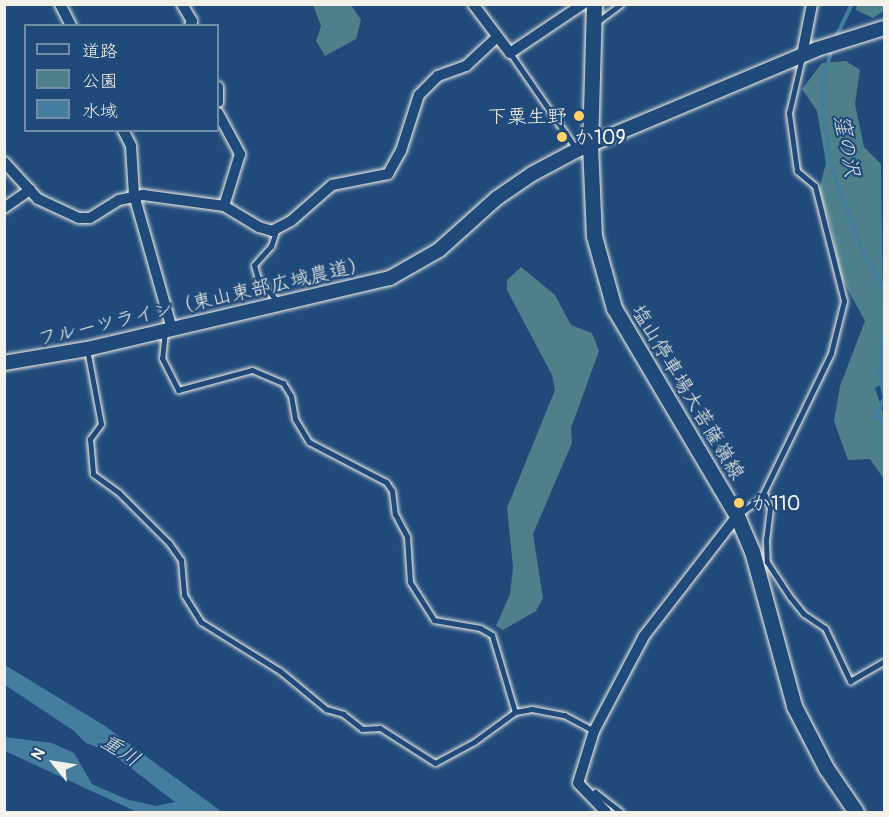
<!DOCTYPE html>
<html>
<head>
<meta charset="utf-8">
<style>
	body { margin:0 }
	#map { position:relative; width:889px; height:817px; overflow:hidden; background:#1f4a7a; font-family:Pangolin,"Klee One",sans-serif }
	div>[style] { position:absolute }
	.green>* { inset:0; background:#4e808b }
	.water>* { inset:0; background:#447d9e }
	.stream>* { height:4px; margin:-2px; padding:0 2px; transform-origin:2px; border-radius:2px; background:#447d9e }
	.roads { filter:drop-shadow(0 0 2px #f4f1e8) drop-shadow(0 0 2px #f4f1e8) }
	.service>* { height:5px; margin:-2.5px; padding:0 2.5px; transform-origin:2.5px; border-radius:2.5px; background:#1f4a7a }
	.minor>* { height:10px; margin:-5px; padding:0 5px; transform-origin:5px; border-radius:5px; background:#1f4a7a }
	.tertiary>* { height:14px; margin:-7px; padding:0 7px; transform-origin:7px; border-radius:7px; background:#1f4a7a }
	.secondary>* { height:15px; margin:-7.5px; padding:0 7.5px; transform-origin:7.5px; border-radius:7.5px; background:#1f4a7a }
	.dots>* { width:16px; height:16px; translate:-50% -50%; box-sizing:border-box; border:3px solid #1f4a7a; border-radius:50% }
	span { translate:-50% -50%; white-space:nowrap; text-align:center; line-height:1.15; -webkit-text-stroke:4.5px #1f4a7a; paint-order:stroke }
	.poi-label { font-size:20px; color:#f4f1e8 }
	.right { translate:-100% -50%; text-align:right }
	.left { translate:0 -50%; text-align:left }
	.street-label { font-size:20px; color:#f4f1e8 }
	.water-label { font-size:21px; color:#dae0dd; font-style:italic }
	.frame { position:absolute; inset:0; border:6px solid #f4f1e8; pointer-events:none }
	.legend { position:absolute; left:24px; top:24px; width:195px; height:108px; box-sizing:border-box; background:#1f4a7a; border:2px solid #748da6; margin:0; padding:8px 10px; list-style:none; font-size:18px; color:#f4f1e8 }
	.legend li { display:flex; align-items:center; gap:12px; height:30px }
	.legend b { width:30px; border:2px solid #748da6 }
	.north { position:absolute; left:24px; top:733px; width:60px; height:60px; -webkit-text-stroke:4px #1f4a7a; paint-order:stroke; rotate:300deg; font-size:16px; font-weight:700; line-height:24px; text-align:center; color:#f4f1e8 }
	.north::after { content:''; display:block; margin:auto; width:21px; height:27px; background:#f4f1e8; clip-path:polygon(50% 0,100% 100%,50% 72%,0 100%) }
</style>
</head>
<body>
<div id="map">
	<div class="green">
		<i style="clip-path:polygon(313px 5px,351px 5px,361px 20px,356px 39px,325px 56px,316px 41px,321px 26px)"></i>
		<i style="clip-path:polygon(857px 5px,884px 5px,884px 11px,873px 18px,856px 10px)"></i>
		<i style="clip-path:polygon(846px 61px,860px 70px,855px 104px,864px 147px,881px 164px,884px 383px,875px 388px,884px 415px,884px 479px,870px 459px,848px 460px,834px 421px,840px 386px,865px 321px,840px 275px,831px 227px,819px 190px,826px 163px,817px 111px,802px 89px,822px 63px)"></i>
		<i style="clip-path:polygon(521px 267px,555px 295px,571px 325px,592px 333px,599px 351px,571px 428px,572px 443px,533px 534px,543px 598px,536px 611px,503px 630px,496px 626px,510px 594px,513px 567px,507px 508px,555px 390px,552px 375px,507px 290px,507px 280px)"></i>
	</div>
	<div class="water">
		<i style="clip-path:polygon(5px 665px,105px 726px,222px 812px,137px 812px,5px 751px,5px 737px,52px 743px,74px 753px,92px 784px,126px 799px,156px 806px,175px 802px,110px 752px,86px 743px,74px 731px,5px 685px)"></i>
	</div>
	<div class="stream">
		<i style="left:835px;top:39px;width:39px;rotate:-64deg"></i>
		<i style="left:832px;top:49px;width:29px;rotate:106deg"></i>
		<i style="left:824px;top:77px;width:39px;rotate:91deg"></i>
		<i style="left:823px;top:116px;width:53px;rotate:80.2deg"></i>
		<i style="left:832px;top:168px;width:82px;rotate:70deg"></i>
		<i style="left:860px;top:245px;width:51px;rotate:61.9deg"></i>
		<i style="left:884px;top:333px;width:42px;rotate:95.4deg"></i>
		<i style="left:880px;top:375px;width:20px;rotate:79deg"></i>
		<i style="left:884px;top:399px;width:18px;rotate:117deg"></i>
		<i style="left:876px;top:415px;width:13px;rotate:51deg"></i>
	</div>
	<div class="roads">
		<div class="service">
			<i style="left:597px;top:22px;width:30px;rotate:-37deg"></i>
			<i style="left:510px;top:53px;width:118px;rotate:55.4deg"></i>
			<i style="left:276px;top:231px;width:16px;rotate:108deg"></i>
			<i style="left:271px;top:246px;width:25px;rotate:132deg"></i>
			<i style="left:254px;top:265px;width:15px;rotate:74deg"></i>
			<i style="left:258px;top:279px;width:30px;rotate:49deg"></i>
			<i style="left:165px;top:331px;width:27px;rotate:96deg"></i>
			<i style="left:162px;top:358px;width:36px;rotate:63deg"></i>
			<i style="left:178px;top:390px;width:77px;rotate:-15.1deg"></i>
			<i style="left:252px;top:370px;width:34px;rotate:23deg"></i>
			<i style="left:283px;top:383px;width:15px;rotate:58deg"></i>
			<i style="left:291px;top:396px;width:23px;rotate:80deg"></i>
			<i style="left:295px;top:419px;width:27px;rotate:59deg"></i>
			<i style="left:309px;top:442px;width:87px;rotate:27.5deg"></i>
			<i style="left:386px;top:482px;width:11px;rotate:56deg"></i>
			<i style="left:392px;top:491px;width:23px;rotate:83deg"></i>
			<i style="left:395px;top:514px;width:26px;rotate:62deg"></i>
			<i style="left:407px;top:537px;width:45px;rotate:86.2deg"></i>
			<i style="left:410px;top:582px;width:45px;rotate:57.7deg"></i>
			<i style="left:434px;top:620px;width:47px;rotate:9.9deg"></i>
			<i style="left:480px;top:628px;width:14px;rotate:30deg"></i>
			<i style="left:492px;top:635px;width:80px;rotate:73.4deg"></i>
			<i style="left:515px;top:712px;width:17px;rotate:-10deg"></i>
			<i style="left:532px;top:709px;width:33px;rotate:11deg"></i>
			<i style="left:564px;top:715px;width:34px;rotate:28deg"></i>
			<i style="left:87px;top:349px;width:76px;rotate:79.4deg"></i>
			<i style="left:101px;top:424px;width:19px;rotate:126deg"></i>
			<i style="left:90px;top:439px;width:35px;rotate:85deg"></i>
			<i style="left:93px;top:474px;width:32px;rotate:36deg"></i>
			<i style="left:119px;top:493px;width:71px;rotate:45deg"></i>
			<i style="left:169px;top:543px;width:21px;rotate:55deg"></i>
			<i style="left:181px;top:560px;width:35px;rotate:85deg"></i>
			<i style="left:184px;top:595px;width:32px;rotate:58deg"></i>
			<i style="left:201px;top:622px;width:93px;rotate:31.8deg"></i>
			<i style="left:280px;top:671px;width:60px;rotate:39.6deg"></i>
			<i style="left:326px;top:709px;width:18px;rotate:16deg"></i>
			<i style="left:343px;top:714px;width:24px;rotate:38deg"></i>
			<i style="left:362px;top:729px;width:18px;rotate:-3deg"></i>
			<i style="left:380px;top:728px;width:65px;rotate:32.5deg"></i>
			<i style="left:435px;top:763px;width:44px;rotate:-28.3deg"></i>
			<i style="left:474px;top:742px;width:51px;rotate:-36.2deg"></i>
			<i style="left:764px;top:493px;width:16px;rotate:68deg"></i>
			<i style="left:770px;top:508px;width:31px;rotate:97deg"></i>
			<i style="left:766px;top:539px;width:23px;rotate:88deg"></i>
			<i style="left:767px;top:562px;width:42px;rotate:56.7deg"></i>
			<i style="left:790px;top:597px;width:22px;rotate:51deg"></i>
			<i style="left:804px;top:614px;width:25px;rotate:34deg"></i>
			<i style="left:825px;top:628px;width:59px;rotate:64.7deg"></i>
			<i style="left:850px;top:681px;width:39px;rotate:-30deg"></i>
			<i style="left:739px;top:514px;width:27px;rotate:-36deg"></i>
			<i style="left:761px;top:498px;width:161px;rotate:-64.2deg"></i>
			<i style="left:831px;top:353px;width:54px;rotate:-76deg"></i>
			<i style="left:844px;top:301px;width:119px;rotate:-104.2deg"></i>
			<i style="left:815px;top:186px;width:23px;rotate:-140deg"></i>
			<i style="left:797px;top:171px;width:59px;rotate:-97.9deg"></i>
			<i style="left:789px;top:113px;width:57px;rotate:-76.9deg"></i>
			<i style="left:589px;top:797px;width:8px;rotate:-40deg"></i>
			<i style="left:595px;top:792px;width:33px;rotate:38deg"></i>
		</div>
		<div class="minor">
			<i style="left:60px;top:4px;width:25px;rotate:63deg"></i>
			<i style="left:182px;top:4px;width:20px;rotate:60deg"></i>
			<i style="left:192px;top:21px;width:5px;rotate:112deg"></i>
			<i style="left:473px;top:4px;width:61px;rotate:52.9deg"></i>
			<i style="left:510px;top:53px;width:88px;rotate:-33.9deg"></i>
			<i style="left:802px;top:55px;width:52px;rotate:-78.9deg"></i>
			<i style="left:218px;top:87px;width:15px;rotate:90deg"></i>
			<i style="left:218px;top:113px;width:47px;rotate:61.8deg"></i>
			<i style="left:240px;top:154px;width:54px;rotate:107.1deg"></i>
			<i style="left:123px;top:130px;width:18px;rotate:63deg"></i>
			<i style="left:131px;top:146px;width:49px;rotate:86.5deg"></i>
			<i style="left:134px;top:195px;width:139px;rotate:74.2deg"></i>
			<i style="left:4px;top:162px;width:50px;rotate:47.4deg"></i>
			<i style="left:38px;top:199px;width:45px;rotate:24.9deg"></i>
			<i style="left:79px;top:218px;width:11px"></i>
			<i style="left:90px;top:218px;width:34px;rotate:-32deg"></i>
			<i style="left:119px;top:200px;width:25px;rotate:-12deg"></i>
			<i style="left:143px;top:195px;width:82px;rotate:7.7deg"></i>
			<i style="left:224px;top:206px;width:41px;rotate:31deg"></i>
			<i style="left:259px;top:227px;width:14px;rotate:17deg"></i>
			<i style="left:272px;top:231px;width:21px;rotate:-28deg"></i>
			<i style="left:291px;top:221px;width:55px;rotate:-41.3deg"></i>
			<i style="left:332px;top:185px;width:57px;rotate:-11.1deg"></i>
			<i style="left:388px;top:174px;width:26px;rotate:-61deg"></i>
			<i style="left:401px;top:151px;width:59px;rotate:-72.2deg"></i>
			<i style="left:419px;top:95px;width:27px;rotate:-45deg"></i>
			<i style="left:438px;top:76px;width:30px;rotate:-20deg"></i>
			<i style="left:466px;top:66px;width:42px;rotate:-43.1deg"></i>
			<i style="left:4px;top:208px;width:32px;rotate:-35deg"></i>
			<i style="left:606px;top:812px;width:40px;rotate:-134deg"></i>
			<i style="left:578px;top:783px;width:54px;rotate:-72.9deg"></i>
			<i style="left:594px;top:731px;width:107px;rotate:-62.2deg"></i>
			<i style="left:644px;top:636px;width:152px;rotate:-52.2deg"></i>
		</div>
		<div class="tertiary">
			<i style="left:4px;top:363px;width:84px;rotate:-9.6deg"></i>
			<i style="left:87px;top:349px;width:311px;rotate:-13.2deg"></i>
			<i style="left:390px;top:278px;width:56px;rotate:-29.7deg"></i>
			<i style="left:439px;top:250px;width:78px;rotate:-41.9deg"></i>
			<i style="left:497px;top:198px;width:42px;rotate:-34.4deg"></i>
			<i style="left:532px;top:174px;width:51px;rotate:-28.1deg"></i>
			<i style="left:577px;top:150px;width:260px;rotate:-22.8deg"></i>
			<i style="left:817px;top:49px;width:70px;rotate:-17.4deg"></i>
		</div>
		<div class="secondary">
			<i style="left:594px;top:4px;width:141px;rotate:91.6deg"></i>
			<i style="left:590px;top:145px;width:91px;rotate:87.5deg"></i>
			<i style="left:594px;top:236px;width:75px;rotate:74.5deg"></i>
			<i style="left:614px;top:308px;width:242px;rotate:59.4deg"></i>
			<i style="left:737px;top:516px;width:38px;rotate:67deg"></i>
			<i style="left:752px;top:551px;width:161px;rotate:74.8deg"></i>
			<i style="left:794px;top:706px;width:70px;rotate:62.7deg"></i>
			<i style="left:826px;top:768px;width:53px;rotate:55.7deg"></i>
		</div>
	</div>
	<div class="dots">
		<i style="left:579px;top:116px;background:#ffd166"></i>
		<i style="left:562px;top:137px;background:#ffd166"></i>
		<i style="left:739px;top:503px;background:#ffd166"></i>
	</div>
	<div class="poi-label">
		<span class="right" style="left:567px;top:116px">下粟生野</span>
		<span class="left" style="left:574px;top:137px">か109</span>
		<span class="left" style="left:751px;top:503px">か110</span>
	</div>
	<div class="street-label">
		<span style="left:203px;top:301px;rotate:-13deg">フルーツライン（東山東部広域農道）</span>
		<span style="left:688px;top:392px;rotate:59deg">塩山停車場大菩薩嶺線</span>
	</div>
	<div class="water-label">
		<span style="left:846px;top:146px;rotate:79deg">窪の沢</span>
		<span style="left:120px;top:751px;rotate:33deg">重川</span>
	</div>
	<div class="frame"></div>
	<ul class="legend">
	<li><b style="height:8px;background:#1f4a7a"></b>道路</li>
	<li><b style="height:16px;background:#4e808b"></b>公園</li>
	<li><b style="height:16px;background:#447d9e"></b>水域</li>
	</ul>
	<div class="north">N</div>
</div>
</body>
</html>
